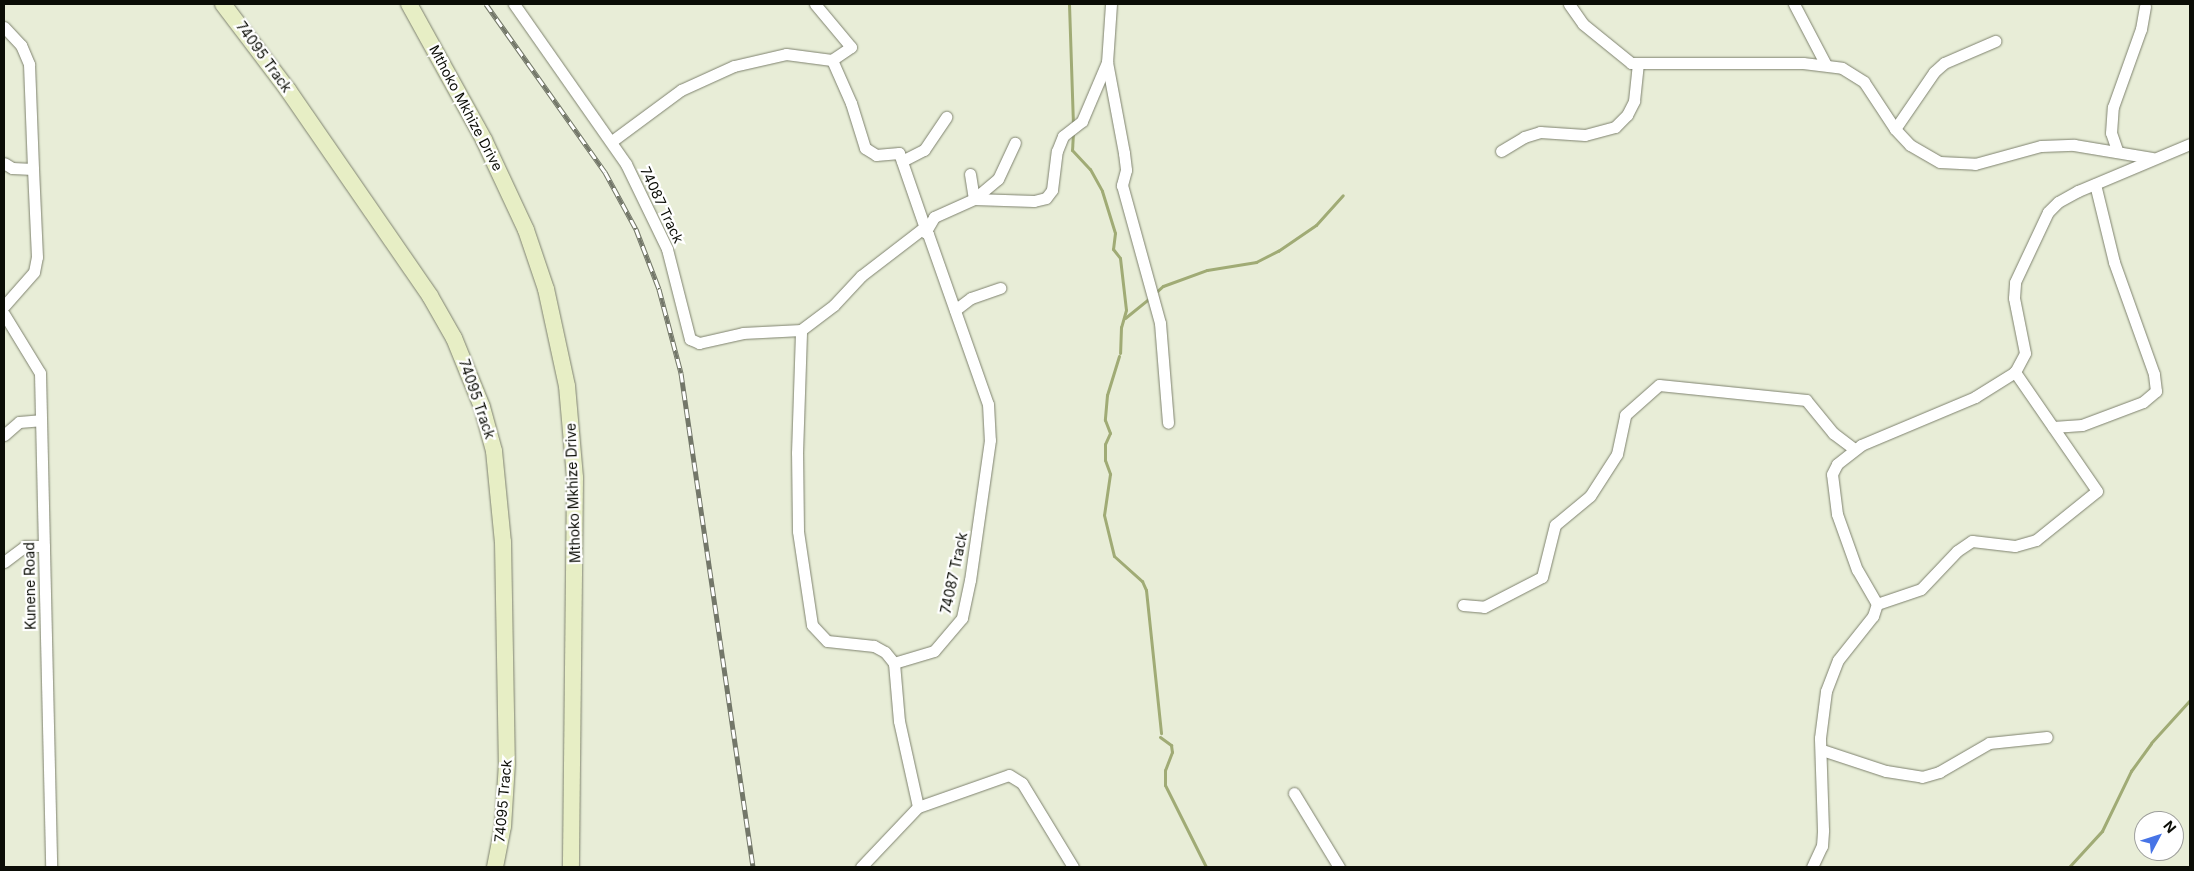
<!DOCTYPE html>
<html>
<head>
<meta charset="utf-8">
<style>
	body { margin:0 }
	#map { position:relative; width:2194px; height:871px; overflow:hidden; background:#e8edd7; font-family:Inter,sans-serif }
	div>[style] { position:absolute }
	.stream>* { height:3px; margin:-1.5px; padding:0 1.5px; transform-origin:1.5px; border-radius:1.5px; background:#a0ab75 }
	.roads { filter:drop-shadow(0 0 1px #7e826e) drop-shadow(0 0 1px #7e826e) }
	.street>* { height:11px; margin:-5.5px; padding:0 5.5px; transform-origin:5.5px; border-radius:5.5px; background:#fff }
	.secondary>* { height:16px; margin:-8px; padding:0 8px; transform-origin:8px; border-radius:8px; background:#e7eec5 }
	.rail>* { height:5px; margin-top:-2.5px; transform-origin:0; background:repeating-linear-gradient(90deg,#fff 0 9px,#737769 0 18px); box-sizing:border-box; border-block:1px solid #737769 }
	span { translate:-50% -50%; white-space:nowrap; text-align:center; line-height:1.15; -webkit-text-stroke:4.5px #fff; paint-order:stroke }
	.street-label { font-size:14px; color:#0b0d06 }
	.frame { position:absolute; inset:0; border:5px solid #0b0d06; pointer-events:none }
	.north { position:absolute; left:2134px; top:811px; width:50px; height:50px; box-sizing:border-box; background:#fff; border:1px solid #9d9e9b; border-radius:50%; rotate:50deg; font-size:14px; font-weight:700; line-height:20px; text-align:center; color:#0b0d06 }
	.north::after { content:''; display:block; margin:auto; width:18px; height:22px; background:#4774e6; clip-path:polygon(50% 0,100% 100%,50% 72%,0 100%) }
</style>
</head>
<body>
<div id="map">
	<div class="stream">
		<i style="left:1069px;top:4px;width:121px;rotate:88.1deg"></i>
		<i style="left:1073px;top:132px;width:18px;rotate:93deg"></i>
		<i style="left:1072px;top:150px;width:26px;rotate:47deg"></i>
		<i style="left:1090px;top:169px;width:25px;rotate:61deg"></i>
		<i style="left:1102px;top:191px;width:44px;rotate:72.8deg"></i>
		<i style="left:1115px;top:233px;width:16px;rotate:97deg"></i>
		<i style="left:1113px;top:249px;width:11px;rotate:52deg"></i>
		<i style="left:1120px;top:258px;width:52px;rotate:83.4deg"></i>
		<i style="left:1126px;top:310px;width:18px;rotate:106deg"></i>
		<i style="left:1121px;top:327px;width:26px;rotate:92deg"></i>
		<i style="left:1154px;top:294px;width:12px;rotate:-42deg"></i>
		<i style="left:1163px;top:286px;width:47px;rotate:-20deg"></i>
		<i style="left:1207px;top:270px;width:50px;rotate:-9.3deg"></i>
		<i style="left:1256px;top:262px;width:25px;rotate:-27deg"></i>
		<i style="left:1278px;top:251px;width:46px;rotate:-34.4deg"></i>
		<i style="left:1316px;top:225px;width:40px;rotate:-48deg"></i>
		<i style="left:1125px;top:318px;width:32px;rotate:-39deg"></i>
		<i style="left:1119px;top:356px;width:41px;rotate:107.1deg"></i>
		<i style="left:1107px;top:395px;width:25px;rotate:95deg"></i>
		<i style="left:1105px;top:420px;width:14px;rotate:69deg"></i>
		<i style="left:1110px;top:433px;width:12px;rotate:114deg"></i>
		<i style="left:1105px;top:444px;width:16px;rotate:90deg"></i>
		<i style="left:1105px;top:460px;width:15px;rotate:70deg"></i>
		<i style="left:1110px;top:474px;width:41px;rotate:98.3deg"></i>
		<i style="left:1104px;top:515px;width:42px;rotate:76.3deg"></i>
		<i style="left:1114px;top:556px;width:38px;rotate:42deg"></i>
		<i style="left:1142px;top:581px;width:10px;rotate:66deg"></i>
		<i style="left:1146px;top:590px;width:144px;rotate:84deg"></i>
		<i style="left:1160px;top:737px;width:14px;rotate:36deg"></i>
		<i style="left:1171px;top:745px;width:7px;rotate:82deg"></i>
		<i style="left:1172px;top:752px;width:19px;rotate:111deg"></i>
		<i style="left:1165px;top:770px;width:15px;rotate:90deg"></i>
		<i style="left:1165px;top:785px;width:92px;rotate:63.4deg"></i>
		<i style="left:2069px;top:867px;width:49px;rotate:-47.5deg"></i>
		<i style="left:2102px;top:831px;width:67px;rotate:-64.2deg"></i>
		<i style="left:2131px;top:771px;width:34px;rotate:-54deg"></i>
		<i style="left:2151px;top:743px;width:58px;rotate:-47.8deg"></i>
	</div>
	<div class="roads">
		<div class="street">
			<i style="left:514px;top:4px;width:195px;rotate:55deg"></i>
			<i style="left:626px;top:164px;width:94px;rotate:64.2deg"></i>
			<i style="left:667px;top:249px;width:93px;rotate:75.7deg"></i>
			<i style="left:690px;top:339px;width:10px;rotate:24deg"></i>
			<i style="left:699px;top:343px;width:45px;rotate:-12.8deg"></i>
			<i style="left:743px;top:333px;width:58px;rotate:-3deg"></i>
			<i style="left:815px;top:4px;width:56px;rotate:50.1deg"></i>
			<i style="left:851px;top:47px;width:23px;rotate:146deg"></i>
			<i style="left:832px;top:60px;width:47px;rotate:66.2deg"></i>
			<i style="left:851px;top:103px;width:47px;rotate:72.7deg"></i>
			<i style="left:865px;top:148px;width:13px;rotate:32deg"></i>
			<i style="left:876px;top:155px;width:23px;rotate:-5deg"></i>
			<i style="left:899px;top:153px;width:83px;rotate:70.9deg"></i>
			<i style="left:1111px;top:4px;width:58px;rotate:93.9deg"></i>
			<i style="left:1107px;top:62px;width:93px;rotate:79.4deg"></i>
			<i style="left:1124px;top:153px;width:17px;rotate:83deg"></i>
			<i style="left:1126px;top:170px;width:16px;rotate:105deg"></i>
			<i style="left:1122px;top:185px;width:143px;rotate:74.6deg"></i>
			<i style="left:1160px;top:323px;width:100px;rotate:85.4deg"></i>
			<i style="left:1569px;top:4px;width:24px;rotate:55deg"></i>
			<i style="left:1583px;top:24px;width:62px;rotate:39.1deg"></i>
			<i style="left:1631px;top:63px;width:172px"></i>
			<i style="left:1803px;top:63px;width:39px;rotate:7deg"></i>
			<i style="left:1842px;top:68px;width:26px;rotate:32deg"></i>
			<i style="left:1864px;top:82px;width:56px;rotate:56.6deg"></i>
			<i style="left:1895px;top:129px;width:22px;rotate:47deg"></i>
			<i style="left:1910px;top:145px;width:34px;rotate:30deg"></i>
			<i style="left:1940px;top:162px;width:35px;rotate:3deg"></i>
			<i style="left:1975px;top:164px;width:68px;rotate:-15.3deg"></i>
			<i style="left:2041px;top:146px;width:33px;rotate:-2deg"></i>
			<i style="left:2074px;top:145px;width:79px;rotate:9.5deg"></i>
			<i style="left:1794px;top:4px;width:69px;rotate:62.3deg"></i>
			<i style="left:4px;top:27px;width:25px;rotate:47deg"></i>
			<i style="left:21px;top:45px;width:21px;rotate:67deg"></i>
			<i style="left:29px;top:64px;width:105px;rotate:87.8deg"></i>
			<i style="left:33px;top:169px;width:21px;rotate:-177deg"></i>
			<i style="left:12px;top:168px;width:9px;rotate:-148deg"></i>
			<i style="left:1895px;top:129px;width:69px;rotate:-55.6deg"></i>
			<i style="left:1934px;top:72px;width:13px;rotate:-42deg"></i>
			<i style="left:1944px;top:63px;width:56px;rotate:-23.3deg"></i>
			<i style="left:612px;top:141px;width:86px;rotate:-36.5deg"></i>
			<i style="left:681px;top:90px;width:58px;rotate:-24.4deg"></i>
			<i style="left:734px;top:66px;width:53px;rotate:-13deg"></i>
			<i style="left:786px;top:54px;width:46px;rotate:7.4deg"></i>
			<i style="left:2117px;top:150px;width:18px;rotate:-109deg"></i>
			<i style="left:2111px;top:133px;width:26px;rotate:-86deg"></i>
			<i style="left:2113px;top:107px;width:83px;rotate:-70.3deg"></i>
			<i style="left:2141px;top:29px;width:23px;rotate:-80deg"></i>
			<i style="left:1501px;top:151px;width:27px;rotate:-31deg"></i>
			<i style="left:1524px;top:137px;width:17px;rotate:-17deg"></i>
			<i style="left:1540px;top:132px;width:45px;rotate:3.8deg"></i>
			<i style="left:1585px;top:135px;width:31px;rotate:-15deg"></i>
			<i style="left:1615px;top:127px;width:17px;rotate:-45deg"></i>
			<i style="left:1627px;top:115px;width:16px;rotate:-63deg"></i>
			<i style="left:1634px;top:101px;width:37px;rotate:-84deg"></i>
			<i style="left:902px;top:161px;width:25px;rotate:-27deg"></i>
			<i style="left:924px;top:150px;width:40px;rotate:-56deg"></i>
			<i style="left:970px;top:174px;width:25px;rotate:81deg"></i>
			<i style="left:974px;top:199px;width:31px;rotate:-40deg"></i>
			<i style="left:998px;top:179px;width:40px;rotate:-65deg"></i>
			<i style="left:921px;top:230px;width:8px;rotate:30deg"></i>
			<i style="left:928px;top:234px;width:180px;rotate:70.6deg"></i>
			<i style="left:988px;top:404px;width:36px;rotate:87deg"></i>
			<i style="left:990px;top:440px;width:141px;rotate:98.1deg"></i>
			<i style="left:970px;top:580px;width:39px;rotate:102deg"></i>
			<i style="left:962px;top:618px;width:43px;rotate:130.3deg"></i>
			<i style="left:934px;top:651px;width:42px;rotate:163.3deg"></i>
			<i style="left:894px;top:663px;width:14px;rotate:-129deg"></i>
			<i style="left:885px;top:652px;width:13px;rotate:-151deg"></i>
			<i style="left:874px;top:646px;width:47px;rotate:-173.9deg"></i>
			<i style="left:827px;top:641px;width:22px;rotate:-133deg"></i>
			<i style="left:812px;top:625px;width:95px;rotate:-98.5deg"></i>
			<i style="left:798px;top:531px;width:78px;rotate:-90.7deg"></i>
			<i style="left:797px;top:453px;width:123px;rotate:-88.1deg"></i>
			<i style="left:801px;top:330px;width:41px;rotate:-37.1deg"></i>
			<i style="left:834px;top:305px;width:40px;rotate:-47deg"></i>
			<i style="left:861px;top:276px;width:76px;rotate:-37.5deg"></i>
			<i style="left:926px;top:231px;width:16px;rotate:-60deg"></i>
			<i style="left:934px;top:217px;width:44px;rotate:-24.2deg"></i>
			<i style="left:974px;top:199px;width:60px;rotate:1.9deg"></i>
			<i style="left:1034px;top:201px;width:12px;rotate:-14deg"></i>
			<i style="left:1046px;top:198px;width:10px;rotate:-53deg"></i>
			<i style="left:1052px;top:190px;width:39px;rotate:-83deg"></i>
			<i style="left:1057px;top:151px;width:16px;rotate:-68deg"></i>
			<i style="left:1063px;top:136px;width:24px;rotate:-38deg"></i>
			<i style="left:1082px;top:121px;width:64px;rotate:-67deg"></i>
			<i style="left:4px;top:306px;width:45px;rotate:-48.6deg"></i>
			<i style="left:34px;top:272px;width:15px;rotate:-79deg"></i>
			<i style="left:37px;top:257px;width:88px;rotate:-92.6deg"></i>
			<i style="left:955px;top:310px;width:20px;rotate:-37deg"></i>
			<i style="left:971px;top:298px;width:31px;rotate:-19deg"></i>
			<i style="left:4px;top:314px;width:69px;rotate:58.6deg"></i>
			<i style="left:40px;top:373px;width:494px;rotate:88.7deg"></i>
			<i style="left:2053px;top:427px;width:29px;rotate:-4deg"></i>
			<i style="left:2082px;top:425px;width:65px;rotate:-20.7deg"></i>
			<i style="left:2143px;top:402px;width:17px;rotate:-40deg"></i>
			<i style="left:2156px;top:391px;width:17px;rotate:-97deg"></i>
			<i style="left:2154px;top:374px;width:119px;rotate:-109.7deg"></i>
			<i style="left:2114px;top:262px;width:80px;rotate:-103.7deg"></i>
			<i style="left:4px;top:435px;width:20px;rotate:-41deg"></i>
			<i style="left:19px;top:422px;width:21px;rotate:-5deg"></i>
			<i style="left:4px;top:562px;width:26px;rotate:-37deg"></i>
			<i style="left:25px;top:546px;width:19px"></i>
			<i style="left:1877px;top:604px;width:46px;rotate:-18.8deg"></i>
			<i style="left:1921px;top:589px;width:52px;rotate:-46.5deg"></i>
			<i style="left:1957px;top:551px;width:18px;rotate:-34deg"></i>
			<i style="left:1972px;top:541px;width:43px;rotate:6.6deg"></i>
			<i style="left:2015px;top:546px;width:22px;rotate:-16deg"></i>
			<i style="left:2036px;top:540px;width:78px;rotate:-38.8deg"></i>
			<i style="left:2097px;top:491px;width:145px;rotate:-124.6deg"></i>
			<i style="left:1463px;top:605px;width:21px;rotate:5deg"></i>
			<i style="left:1484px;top:607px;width:65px;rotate:-27.3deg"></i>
			<i style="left:1542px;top:577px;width:54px;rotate:-76deg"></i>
			<i style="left:1555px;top:525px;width:45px;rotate:-39.6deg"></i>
			<i style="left:1590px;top:496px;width:50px;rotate:-57.3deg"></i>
			<i style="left:1617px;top:454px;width:40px;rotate:-78deg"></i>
			<i style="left:1625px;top:415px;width:45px;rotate:-41.4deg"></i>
			<i style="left:1659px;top:385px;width:148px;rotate:5.8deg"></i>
			<i style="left:1806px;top:400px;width:43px;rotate:50.7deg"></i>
			<i style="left:1833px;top:433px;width:26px;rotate:37deg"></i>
			<i style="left:894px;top:663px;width:58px;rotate:85.1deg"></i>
			<i style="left:899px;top:721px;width:88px;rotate:77.5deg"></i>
			<i style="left:1822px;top:750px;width:67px;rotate:18.2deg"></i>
			<i style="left:1886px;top:771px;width:36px;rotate:9deg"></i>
			<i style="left:1922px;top:777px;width:18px;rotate:-16deg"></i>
			<i style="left:1939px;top:772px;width:58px;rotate:-30.1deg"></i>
			<i style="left:1989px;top:743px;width:58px;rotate:-5.9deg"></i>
			<i style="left:1294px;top:793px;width:87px;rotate:58.7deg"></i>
			<i style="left:861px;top:867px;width:83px;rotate:-46.5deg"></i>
			<i style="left:918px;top:807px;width:96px;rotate:-19.4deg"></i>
			<i style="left:1009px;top:775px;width:15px;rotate:32deg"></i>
			<i style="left:1022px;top:783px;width:98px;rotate:58.7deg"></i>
			<i style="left:1812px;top:867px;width:23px;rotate:-65deg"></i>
			<i style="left:1822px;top:846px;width:16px;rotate:-86deg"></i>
			<i style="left:1823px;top:830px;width:92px;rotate:-91.9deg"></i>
			<i style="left:1820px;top:738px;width:47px;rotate:-82.7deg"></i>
			<i style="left:1826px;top:691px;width:33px;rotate:-69deg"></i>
			<i style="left:1838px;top:660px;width:56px;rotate:-51.5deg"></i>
			<i style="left:1873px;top:616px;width:13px;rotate:-72deg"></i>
			<i style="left:1877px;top:604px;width:39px;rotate:-120deg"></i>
			<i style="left:1857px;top:570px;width:59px;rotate:-109.7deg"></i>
			<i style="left:1837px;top:514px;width:40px;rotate:-97.1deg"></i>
			<i style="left:1832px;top:474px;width:11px;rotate:-63deg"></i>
			<i style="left:1837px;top:464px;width:31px;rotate:-38deg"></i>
			<i style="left:1861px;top:445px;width:124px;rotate:-22.8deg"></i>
			<i style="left:1975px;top:397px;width:47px;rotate:-32deg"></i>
			<i style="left:2015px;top:372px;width:21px;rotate:-62deg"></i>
			<i style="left:2025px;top:353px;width:56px;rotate:-101.3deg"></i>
			<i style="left:2014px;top:298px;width:16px;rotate:-86deg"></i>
			<i style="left:2015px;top:282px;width:77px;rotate:-64.8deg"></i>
			<i style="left:2048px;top:212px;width:14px;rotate:-45deg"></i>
			<i style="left:2058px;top:202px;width:23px;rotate:-29deg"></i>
			<i style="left:2078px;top:191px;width:121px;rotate:-22.8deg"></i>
		</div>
		<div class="secondary">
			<i style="left:223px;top:4px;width:108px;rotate:52.9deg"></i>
			<i style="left:288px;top:90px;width:250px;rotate:55.4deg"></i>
			<i style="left:430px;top:296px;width:48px;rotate:60.3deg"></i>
			<i style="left:454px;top:338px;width:74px;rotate:67.9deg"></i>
			<i style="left:482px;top:407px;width:46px;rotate:74.7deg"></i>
			<i style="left:494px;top:451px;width:91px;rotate:84.4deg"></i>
			<i style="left:503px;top:542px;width:221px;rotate:89deg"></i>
			<i style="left:507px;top:763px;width:63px;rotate:93.6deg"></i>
			<i style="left:503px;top:826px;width:42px;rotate:101deg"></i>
			<i style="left:409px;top:4px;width:155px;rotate:61.1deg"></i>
			<i style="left:484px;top:140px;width:99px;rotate:65deg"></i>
			<i style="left:526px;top:230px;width:62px;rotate:71.3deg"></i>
			<i style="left:546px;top:289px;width:99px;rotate:77.8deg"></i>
			<i style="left:567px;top:386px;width:92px;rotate:85deg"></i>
			<i style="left:575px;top:478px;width:389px;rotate:90.6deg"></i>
		</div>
	</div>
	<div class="rail">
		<i style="left:486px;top:4px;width:206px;rotate:54.7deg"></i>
		<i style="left:605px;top:172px;width:65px;rotate:61.5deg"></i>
		<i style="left:636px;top:229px;width:64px;rotate:69deg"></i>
		<i style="left:659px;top:289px;width:87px;rotate:75.3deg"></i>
		<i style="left:681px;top:373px;width:499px;rotate:81.7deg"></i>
	</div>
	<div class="street-label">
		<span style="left:264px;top:57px;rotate:54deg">74095 Track</span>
		<span style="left:466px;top:108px;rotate:62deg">Mthoko Mkhize Drive</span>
		<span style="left:662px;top:205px;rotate:65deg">74087 Track</span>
		<span style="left:477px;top:399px;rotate:71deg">74095 Track</span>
		<span style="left:573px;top:493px;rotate:-92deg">Mthoko Mkhize Drive</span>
		<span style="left:954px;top:573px;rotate:-78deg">74087 Track</span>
		<span style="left:30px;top:586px;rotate:-91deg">Kunene Road</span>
		<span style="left:503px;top:801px;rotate:-85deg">74095 Track</span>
	</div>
	<div class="frame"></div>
	<div class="north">N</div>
</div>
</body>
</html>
